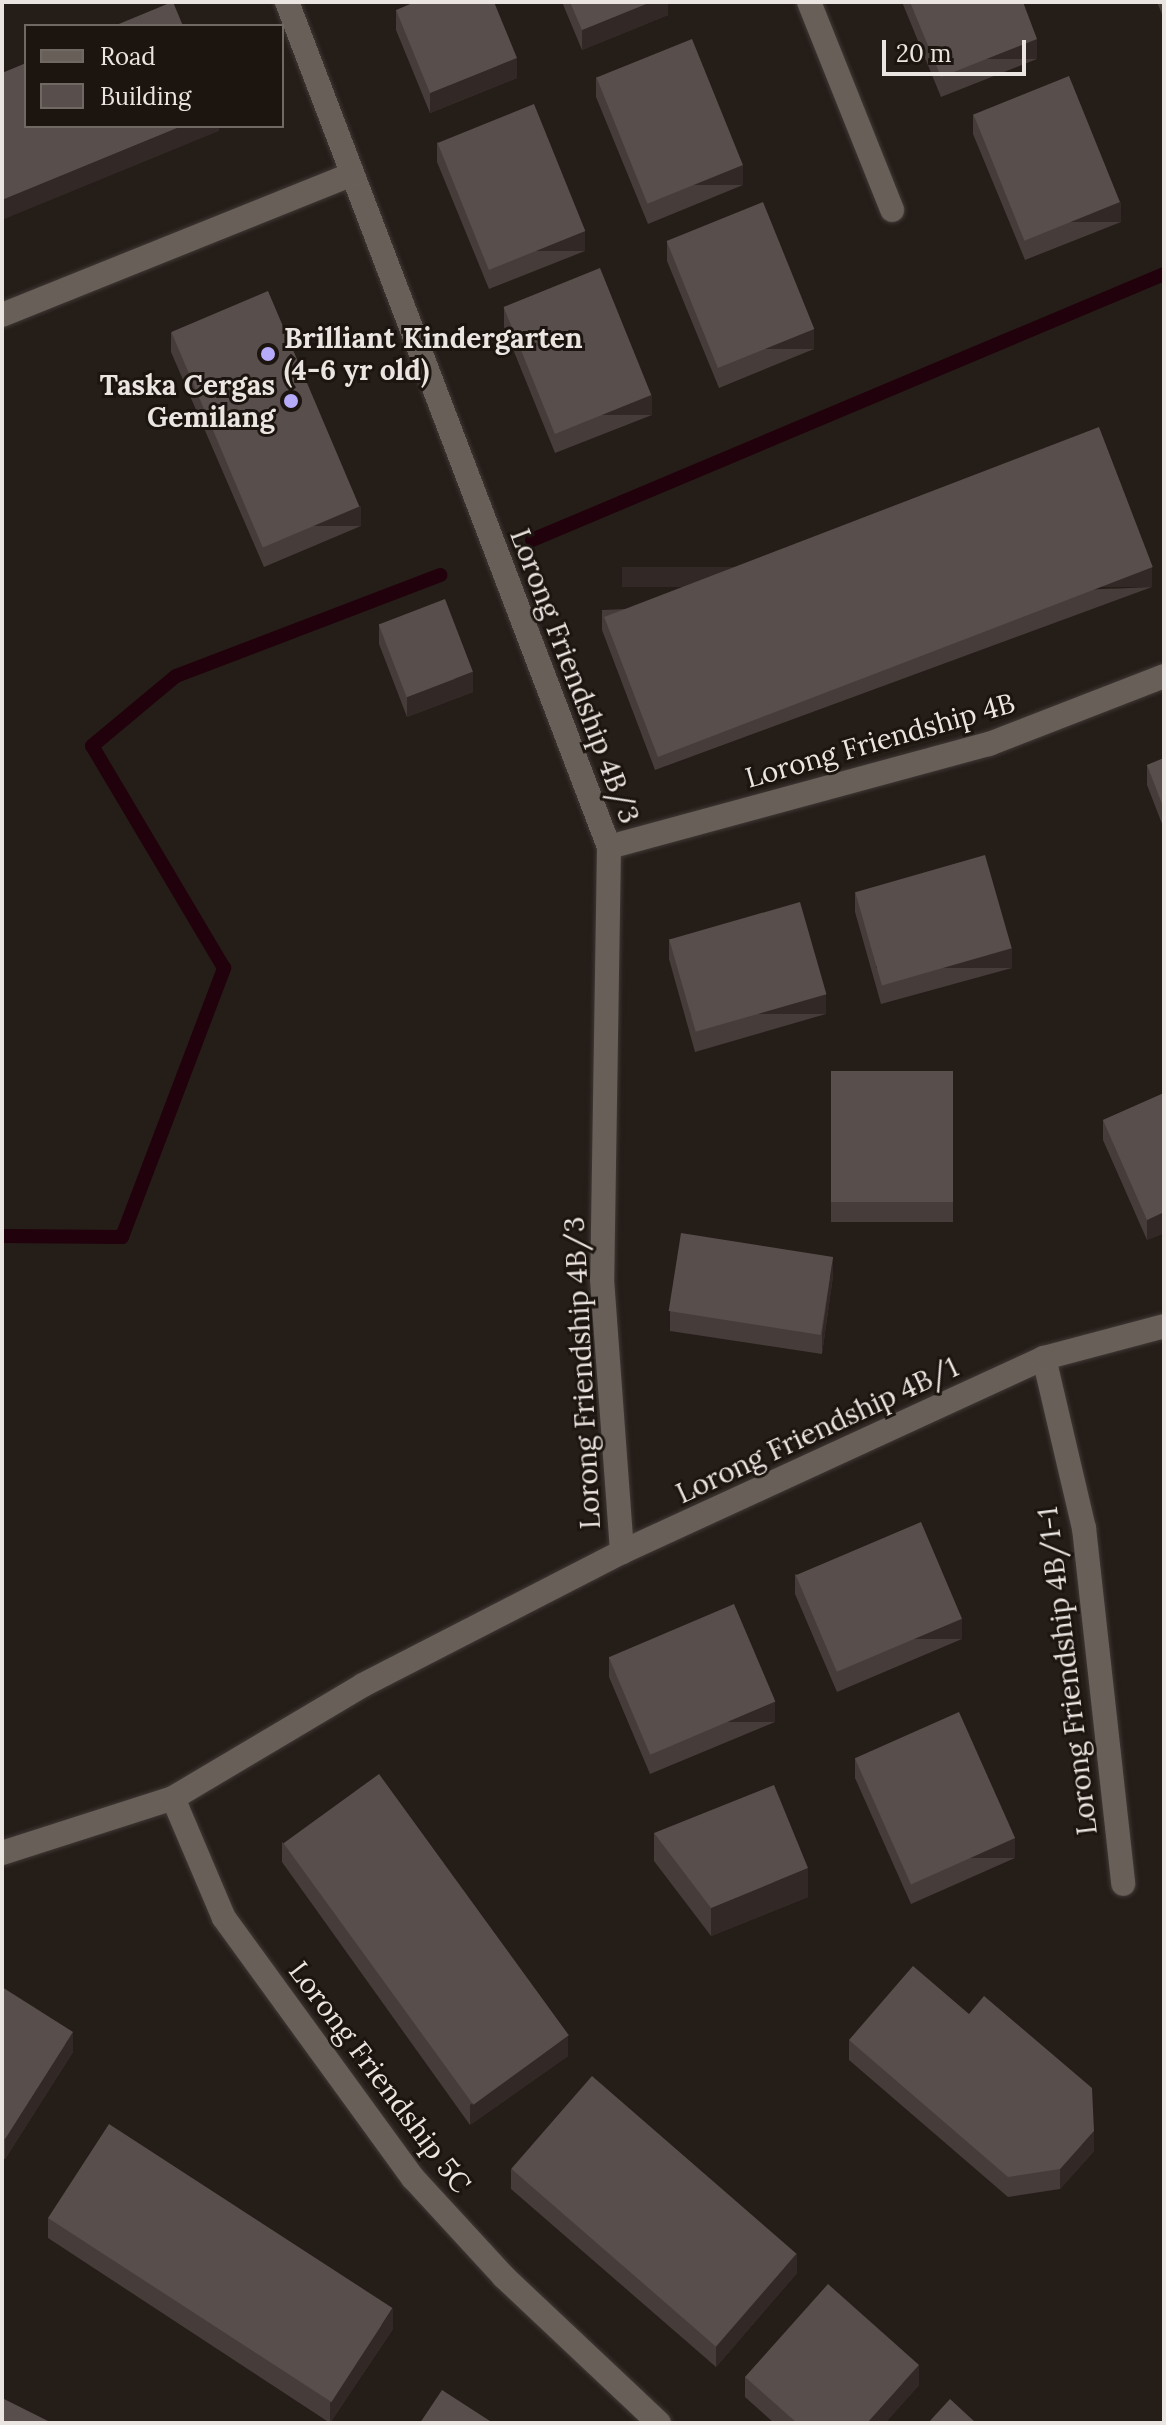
<!DOCTYPE html>
<html>
<head>
<meta charset="utf-8">
<style>
	body { margin:0 }
	#map { position:relative; width:1166px; height:2425px; overflow:hidden; background:#251d18; font-family:Lora,serif }
	div>[style] { position:absolute }
	.stream>* { height:14px; margin:-7px; padding:0 7px; transform-origin:7px; border-radius:7px; background:#21010b }
	.roads { filter:drop-shadow(0 0 2px #3f3835) drop-shadow(0 0 2px #3f3835) }
	.minor>* { height:24px; margin:-12px; padding:0 12px; transform-origin:12px; border-radius:12px; background:#695f59 }
	.wall>* { inset:0; background:#463c3a; transform-origin:0 0 }
	.shaded-wall>* { inset:0; background:#322825; transform-origin:0 0 }
	.building>* { inset:0; background:#584e4c; transform-origin:0 0 }
	.dots>* { width:22px; height:22px; translate:-50% -50%; box-sizing:border-box; border:4px solid #1c140f; border-radius:50% }
	span { translate:-50% -50%; white-space:nowrap; text-align:center; line-height:1.15; -webkit-text-stroke:6px #1c140f; paint-order:stroke }
	.poi-label { font-size:28px; color:#ebe5e1; font-weight:700 }
	.left { translate:0 -50%; text-align:left }
	.right { translate:-100% -50%; text-align:right }
	.street-label { font-size:28px; color:#ebe5e1 }
	.frame { position:absolute; inset:0; border:4px solid #ebe5e1; pointer-events:none }
	.legend { position:absolute; left:24px; top:24px; width:260px; height:104px; box-sizing:border-box; background:#1c140f; border:2px solid #6f6863; margin:0; padding:10px 14px; list-style:none; font-size:24px; color:#ebe5e1 }
	.legend li { display:flex; align-items:center; gap:16px; height:40px }
	.legend b { width:40px; border:2px solid #6f6863 }
	.scale { position:absolute; left:882px; top:40px; width:144px; height:36px; box-sizing:border-box; border:4px solid #ebe5e1; border-top:0; padding-left:10px; font-size:24px; line-height:28px; white-space:nowrap; color:#ebe5e1; -webkit-text-stroke:6px #1c140f; paint-order:stroke }
</style>
</head>
<body>
<div id="map">
	<div class="stream">
		<i style="left:532px;top:540px;width:686px;rotate:-22.83deg"></i>
		<i style="left:2px;top:1236px;width:120px;rotate:0.5deg"></i>
		<i style="left:122px;top:1237px;width:288px;rotate:-69.2deg"></i>
		<i style="left:224px;top:968px;width:258px;rotate:-120.7deg"></i>
		<i style="left:92px;top:746px;width:109px;rotate:-39.8deg"></i>
		<i style="left:176px;top:676px;width:283px;rotate:-20.9deg"></i>
	</div>
	<div class="roads">
		<div class="minor">
			<i style="left:287px;top:2px;width:904px;rotate:69.14deg"></i>
			<i style="left:609px;top:847px;width:432px;rotate:90.9deg"></i>
			<i style="left:602px;top:1279px;width:274px;rotate:85.8deg"></i>
			<i style="left:809px;top:2px;width:224px;rotate:68.2deg"></i>
			<i style="left:2px;top:315px;width:377px;rotate:-21.9deg"></i>
			<i style="left:609px;top:847px;width:394px;rotate:-15.2deg"></i>
			<i style="left:989px;top:744px;width:188px;rotate:-21.2deg"></i>
			<i style="left:1044px;top:1358px;width:175px;rotate:76.8deg"></i>
			<i style="left:1084px;top:1528px;width:358px;rotate:83.7deg"></i>
			<i style="left:173px;top:1798px;width:130px;rotate:67deg"></i>
			<i style="left:224px;top:1918px;width:321px;rotate:54deg"></i>
			<i style="left:413px;top:2178px;width:134px;rotate:47.4deg"></i>
			<i style="left:504px;top:2277px;width:213px;rotate:43.3deg"></i>
			<i style="left:2px;top:1853px;width:180px;rotate:-17.8deg"></i>
			<i style="left:173px;top:1798px;width:221px;rotate:-30.7deg"></i>
			<i style="left:363px;top:1685px;width:291px;rotate:-27.2deg"></i>
			<i style="left:622px;top:1552px;width:464px;rotate:-24.7deg"></i>
			<i style="left:1044px;top:1358px;width:124px;rotate:-14.9deg"></i>
		</div>
	</div>
	<div class="wall">
		<i style="clip-path:polygon(562px 2px,668px 2px,668px 15px,582px 50px)"></i>
		<i style="clip-path:polygon(902px 2px,1023px 2px,1037px 59px,941px 97px)"></i>
		<i style="clip-path:polygon(1157px 2px,1164px 2px,1164px 19px)"></i>
		<i style="clip-path:polygon(396px 10px,517px 78px,430px 113px,396px 30px)"></i>
		<i style="clip-path:polygon(596px 77px,743px 185px,648px 224px,596px 97px)"></i>
		<i style="clip-path:polygon(973px 114px,1121px 222px,1025px 260px,973px 134px)"></i>
		<i style="clip-path:polygon(437px 142px,585px 251px,489px 289px,437px 162px)"></i>
		<i style="clip-path:polygon(667px 241px,814px 349px,719px 388px,667px 261px)"></i>
		<i style="clip-path:polygon(504px 307px,652px 415px,555px 453px,504px 327px)"></i>
		<i style="clip-path:polygon(171px 332px,361px 526px,264px 567px,171px 352px)"></i>
		<i style="clip-path:polygon(1152px 587px,655px 770px,602px 630px,602px 610px)"></i>
		<i style="clip-path:polygon(379px 624px,473px 692px,407px 717px,379px 644px)"></i>
		<i style="clip-path:polygon(1164px 758px,1164px 829px,1147px 785px,1147px 765px)"></i>
		<i style="clip-path:polygon(855px 892px,1012px 968px,881px 1004px,855px 912px)"></i>
		<i style="clip-path:polygon(669px 939px,826px 1014px,695px 1052px,669px 959px)"></i>
		<i style="left:831px;top:1071px;width:122px;height:151px"></i>
		<i style="clip-path:polygon(1164px 1093px,1164px 1233px,1147px 1240px,1103px 1140px,1103px 1120px)"></i>
		<i style="clip-path:polygon(833px 1276px,822px 1354px,670px 1331px,670px 1311px)"></i>
		<i style="clip-path:polygon(795px 1574px,962px 1639px,837px 1692px,795px 1594px)"></i>
		<i style="clip-path:polygon(609px 1657px,775px 1722px,650px 1774px,609px 1677px)"></i>
		<i style="clip-path:polygon(855px 1758px,1015px 1858px,911px 1904px,855px 1778px)"></i>
		<i style="clip-path:polygon(654px 1833px,808px 1897px,711px 1936px,654px 1861px)"></i>
		<i style="clip-path:polygon(282px 1842px,568px 2056px,470px 2125px,282px 1862px)"></i>
		<i style="clip-path:polygon(2px 1987px,73px 2052px,5px 2159px,2px 2158px)"></i>
		<i style="clip-path:polygon(849px 2040px,1094px 2151px,1060px 2189px,1008px 2197px,849px 2060px)"></i>
		<i style="clip-path:polygon(511px 2169px,797px 2273px,716px 2367px,511px 2189px)"></i>
		<i style="clip-path:polygon(48px 2218px,393px 2329px,330px 2423px,48px 2238px)"></i>
		<i style="clip-path:polygon(745px 2377px,919px 2385px,885px 2423px,774px 2423px,745px 2397px)"></i>
	</div>
	<div class="shaded-wall">
		<i style="clip-path:polygon(651px 2px,668px 2px,668px 15px,582px 50px,582px 30px)"></i>
		<i style="left:1037px;top:39px;width:20px;height:103px;rotate:90deg"></i>
		<i style="clip-path:polygon(517px 58px,517px 78px,430px 113px,430px 93px)"></i>
		<i style="clip-path:polygon(182px 126px,219px 126px,219px 131px,2px 220px,2px 200px)"></i>
		<i style="left:743px;top:165px;width:20px;height:103px;rotate:90deg"></i>
		<i style="left:1121px;top:202px;width:20px;height:103px;rotate:90deg"></i>
		<i style="left:585px;top:231px;width:20px;height:103px;rotate:90deg"></i>
		<i style="left:814px;top:329px;width:20px;height:103px;rotate:90deg"></i>
		<i style="left:652px;top:395px;width:20px;height:104px;rotate:90deg"></i>
		<i style="left:361px;top:506px;width:20px;height:105px;rotate:90deg"></i>
		<i style="left:1152px;top:567px;width:20px;height:530px;rotate:90deg"></i>
		<i style="clip-path:polygon(473px 672px,473px 692px,407px 717px,407px 697px)"></i>
		<i style="left:1012px;top:948px;width:20px;height:136px;rotate:90deg"></i>
		<i style="left:826px;top:994px;width:20px;height:136px;rotate:90deg"></i>
		<i style="clip-path:polygon(1164px 1212px,1164px 1233px,1147px 1240px,1147px 1220px)"></i>
		<i style="clip-path:polygon(833px 1256px,833px 1276px,822px 1354px,822px 1334px)"></i>
		<i style="left:962px;top:1619px;width:20px;height:136px;rotate:90deg"></i>
		<i style="left:775px;top:1702px;width:20px;height:135px;rotate:90deg"></i>
		<i style="left:1015px;top:1838px;width:20px;height:114px;rotate:90deg"></i>
		<i style="clip-path:polygon(808px 1868px,808px 1897px,711px 1936px,711px 1908px)"></i>
		<i style="clip-path:polygon(73px 2032px,73px 2052px,5px 2159px,5px 2139px)"></i>
		<i style="clip-path:polygon(568px 2036px,568px 2056px,470px 2125px,470px 2105px)"></i>
		<i style="clip-path:polygon(1094px 2131px,1094px 2151px,1060px 2189px,1060px 2169px)"></i>
		<i style="clip-path:polygon(797px 2253px,797px 2273px,716px 2367px,716px 2347px)"></i>
		<i style="clip-path:polygon(393px 2308px,393px 2329px,330px 2423px,330px 2403px)"></i>
		<i style="clip-path:polygon(919px 2365px,919px 2385px,885px 2423px,867px 2423px)"></i>
	</div>
	<div class="building">
		<i style="clip-path:polygon(172px 2px,173px 2px,183px 26px,114px 26px)"></i>
		<i style="clip-path:polygon(415px 2px,494px 2px,517px 58px,430px 93px,396px 10px)"></i>
		<i style="clip-path:polygon(570px 2px,651px 2px,582px 30px)"></i>
		<i style="clip-path:polygon(910px 2px,1023px 2px,1037px 39px,941px 77px)"></i>
		<i style="left:692px;top:39px;width:136px;height:103px;rotate:68deg"></i>
		<i style="clip-path:polygon(26px 63px,26px 126px,182px 126px,2px 200px,2px 73px)"></i>
		<i style="left:1069px;top:76px;width:136px;height:103px;rotate:68deg"></i>
		<i style="left:534px;top:104px;width:137px;height:104px;rotate:68deg"></i>
		<i style="left:763px;top:202px;width:137px;height:104px;rotate:68deg"></i>
		<i style="left:600px;top:268px;width:137px;height:104px;rotate:68deg"></i>
		<i style="left:268px;top:291px;width:234px;height:105px;rotate:67deg"></i>
		<i style="left:1099px;top:427px;width:150px;height:530px;rotate:69deg"></i>
		<i style="left:445px;top:599px;width:78px;height:71px;rotate:69deg"></i>
		<i style="clip-path:polygon(1164px 758px,1164px 809px,1147px 765px)"></i>
		<i style="left:985px;top:855px;width:97px;height:135px;rotate:74deg"></i>
		<i style="left:800px;top:902px;width:96px;height:136px;rotate:74deg"></i>
		<i style="left:831px;top:1071px;width:122px;height:131px"></i>
		<i style="clip-path:polygon(1164px 1093px,1164px 1212px,1147px 1220px,1103px 1120px)"></i>
		<i style="left:681px;top:1233px;width:154px;height:79px;rotate:9deg"></i>
		<i style="left:921px;top:1522px;width:105px;height:136px;rotate:67deg"></i>
		<i style="left:734px;top:1604px;width:106px;height:136px;rotate:67deg"></i>
		<i style="left:959px;top:1712px;width:138px;height:114px;rotate:66deg"></i>
		<i style="left:379px;top:1774px;width:323px;height:118px;rotate:54deg"></i>
		<i style="clip-path:polygon(774px 1785px,808px 1868px,711px 1908px,654px 1833px)"></i>
		<i style="clip-path:polygon(913px 1966px,969px 2014px,984px 1996px,1092px 2088px,1094px 2131px,1060px 2169px,1008px 2177px,849px 2040px)"></i>
		<i style="clip-path:polygon(2px 1987px,73px 2032px,5px 2139px,2px 2138px)"></i>
		<i style="left:592px;top:2076px;width:271px;height:123px;rotate:41deg"></i>
		<i style="left:109px;top:2124px;width:338px;height:112px;rotate:33deg"></i>
		<i style="clip-path:polygon(828px 2284px,919px 2365px,867px 2423px,797px 2423px,745px 2377px)"></i>
		<i style="clip-path:polygon(442px 2390px,493px 2423px,420px 2423px)"></i>
		<i style="clip-path:polygon(2px 2398px,52px 2423px,2px 2423px)"></i>
		<i style="clip-path:polygon(950px 2399px,976px 2423px,928px 2423px)"></i>
	</div>
	<div class="dots">
		<i style="left:268px;top:354px;background:#b6abf8"></i>
		<i style="left:291px;top:401px;background:#b6abf8"></i>
	</div>
	<div class="poi-label">
		<span class="left" style="left:284px;top:354px">Brilliant Kindergarten<br>(4-6 yr old)</span>
		<span class="right" style="left:275px;top:401px">Taska Cergas<br>Gemilang</span>
	</div>
	<div class="street-label">
		<span style="left:575px;top:676px;rotate:69deg">Lorong Friendship 4B/3</span>
		<span style="left:880px;top:740px;rotate:-16deg">Lorong Friendship 4B</span>
		<span style="left:582px;top:1373px;rotate:-93deg">Lorong Friendship 4B/3</span>
		<span style="left:817px;top:1430px;rotate:-25deg">Lorong Friendship 4B/1</span>
		<span style="left:1067px;top:1671px;rotate:-97deg">Lorong Friendship 4B/1-1</span>
		<span style="left:380px;top:2077px;rotate:53deg">Lorong Friendship 5C</span>
	</div>
	<div class="frame"></div>
	<ul class="legend">
	<li><b style="height:10px;background:#695f59"></b>Road</li>
	<li><b style="height:22px;background:#584e4c"></b>Building</li>
	</ul>
	<div class="scale">20 m</div>
</div>
</body>
</html>
